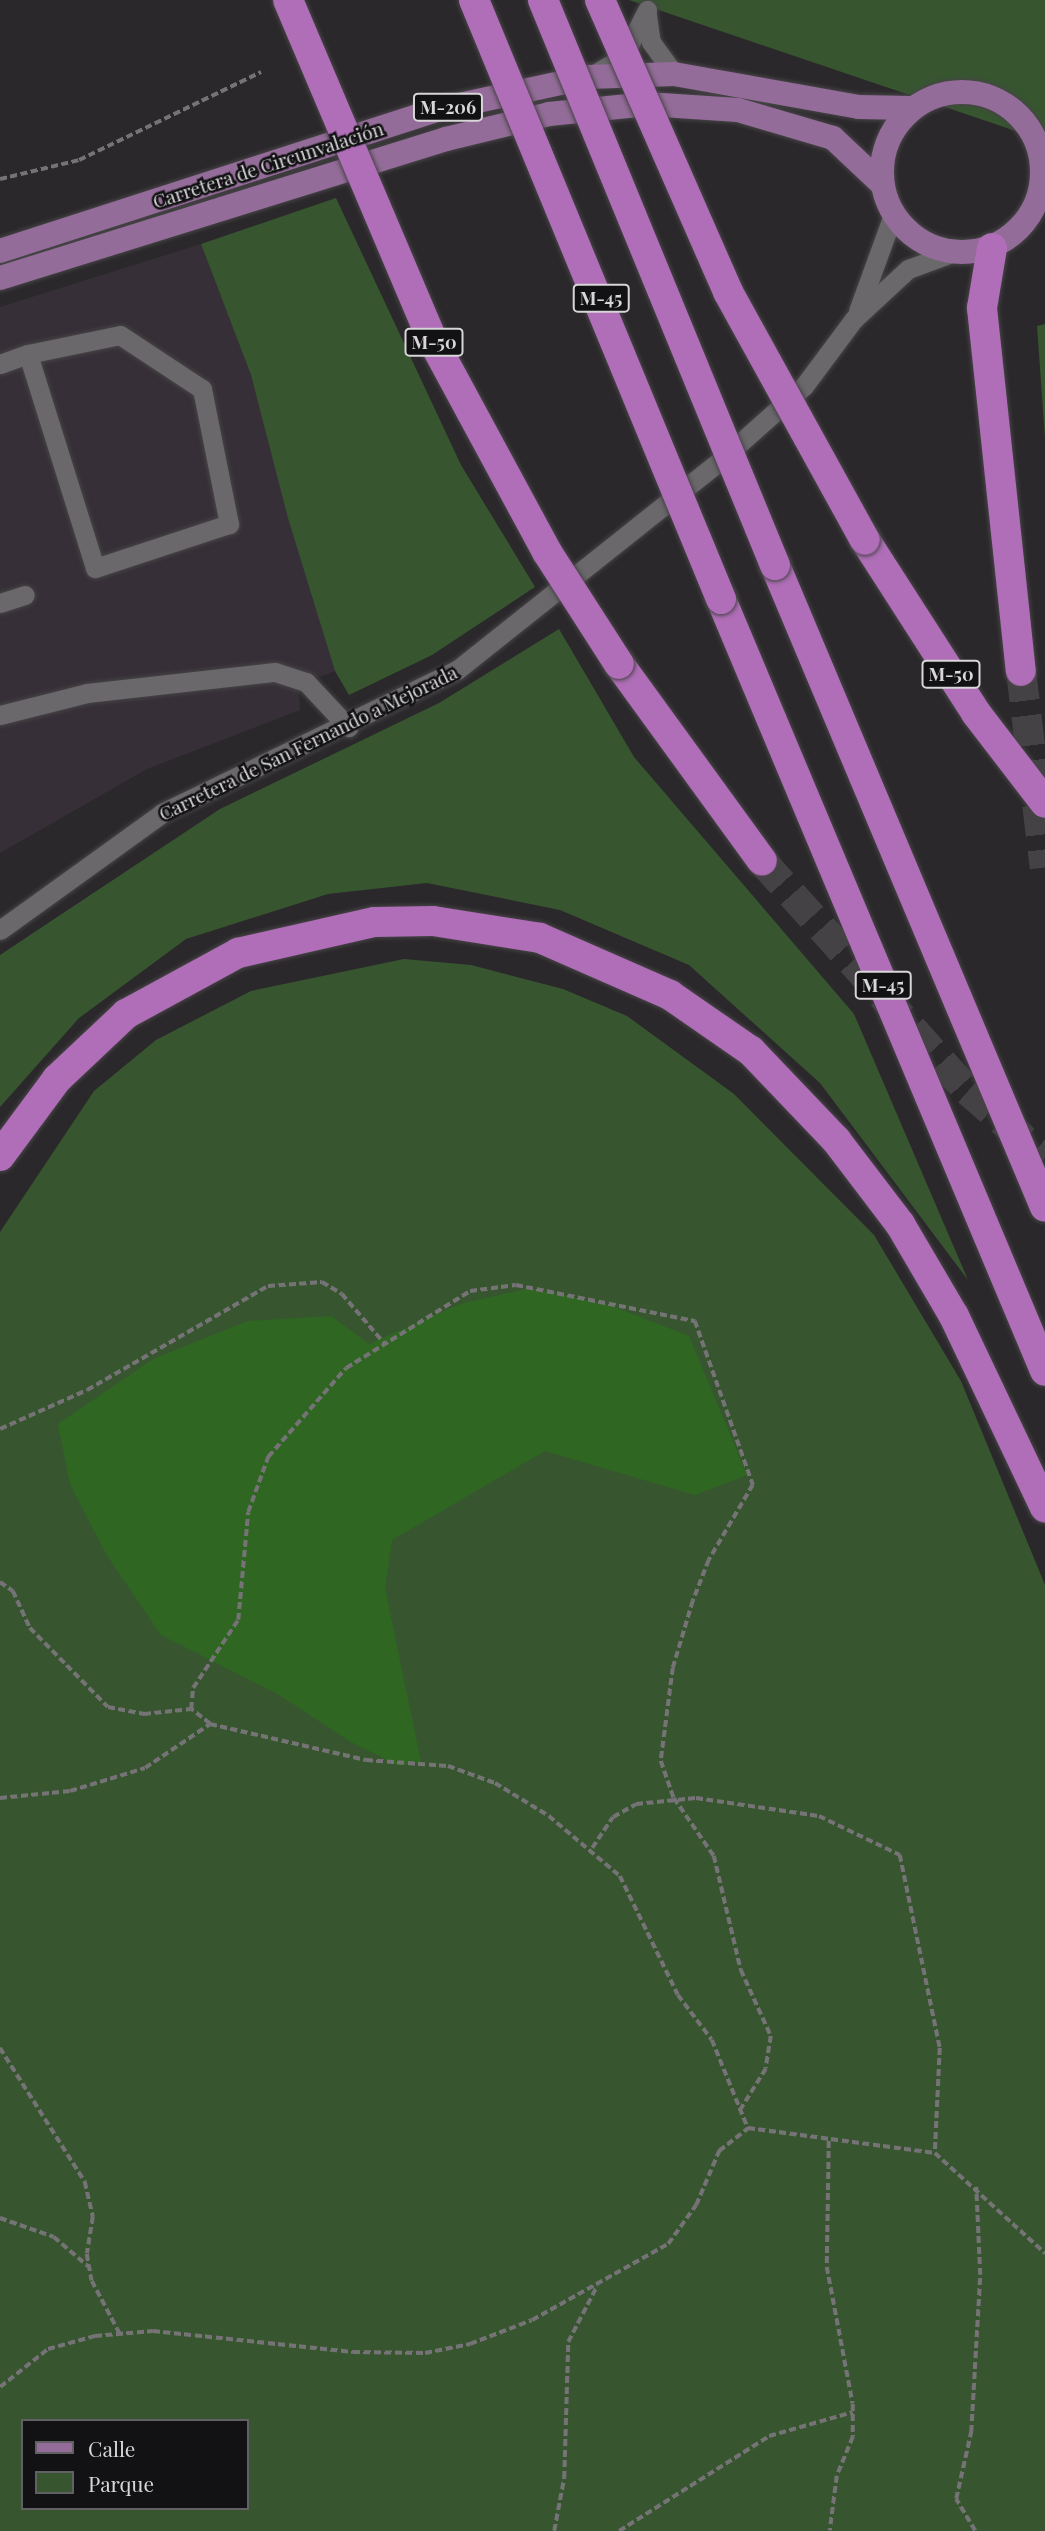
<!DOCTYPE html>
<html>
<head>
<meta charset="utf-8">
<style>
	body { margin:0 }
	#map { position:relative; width:1045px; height:2531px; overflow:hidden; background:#2b282b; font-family:"Playfair Display",serif }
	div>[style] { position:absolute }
	.built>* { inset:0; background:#362f37 }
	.green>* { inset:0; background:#375630 }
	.forest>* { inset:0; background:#2e6622 }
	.highway-tunnel>* { height:30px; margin-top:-15px; transform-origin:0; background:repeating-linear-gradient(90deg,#454245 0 30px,transparent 0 45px) }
	.path>* { height:3.5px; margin-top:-1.75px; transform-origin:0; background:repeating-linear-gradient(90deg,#767376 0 7px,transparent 0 10.5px) }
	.roads { filter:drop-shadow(0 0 2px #464446) drop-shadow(0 0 2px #464446) }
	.minor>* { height:19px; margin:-9.5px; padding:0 9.5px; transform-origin:9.5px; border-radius:9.5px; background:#6b686c }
	.major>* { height:24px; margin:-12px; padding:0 12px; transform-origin:12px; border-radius:12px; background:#946c99 }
	.major>.ring { margin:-12px; padding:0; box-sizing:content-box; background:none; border:24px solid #946c99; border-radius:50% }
	.highway>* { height:30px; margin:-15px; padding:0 15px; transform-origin:15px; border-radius:15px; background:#af6eb7 }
	.bridges { filter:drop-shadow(0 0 2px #464446) drop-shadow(0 0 2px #464446) }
	.highway-bridge>* { height:30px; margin:-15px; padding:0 15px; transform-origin:15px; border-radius:15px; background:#af6eb7 }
	span { translate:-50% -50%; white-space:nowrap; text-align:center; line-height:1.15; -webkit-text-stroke:5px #121113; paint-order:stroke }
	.shield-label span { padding:2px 5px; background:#121113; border:2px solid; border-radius:5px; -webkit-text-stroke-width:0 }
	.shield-label { font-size:18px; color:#d8d6d8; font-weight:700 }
	.street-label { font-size:19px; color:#d8d6d8 }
	.legend { position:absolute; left:21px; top:2419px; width:228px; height:91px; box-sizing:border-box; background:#121113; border:2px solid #616062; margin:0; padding:9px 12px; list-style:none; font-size:21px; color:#d8d6d8 }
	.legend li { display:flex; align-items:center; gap:14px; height:35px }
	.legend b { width:35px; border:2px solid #616062 }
</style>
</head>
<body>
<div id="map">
	<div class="built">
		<i style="clip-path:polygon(201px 244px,251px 375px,335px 671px,306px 682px,299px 690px,300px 710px,147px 769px,0 853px,0 307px)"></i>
	</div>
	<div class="green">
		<i style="clip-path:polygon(629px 0,1045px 0,1045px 133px,1022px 133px)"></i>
		<i style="clip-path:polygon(336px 198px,461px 465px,535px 587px,432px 655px,349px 695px,335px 671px,288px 518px,251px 375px,201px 244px)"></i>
		<i style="clip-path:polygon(1045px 324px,1045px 438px,1037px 326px)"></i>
		<i style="clip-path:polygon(559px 629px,634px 757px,854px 1014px,968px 1280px,820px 1083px,689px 965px,560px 910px,427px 883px,328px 894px,186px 939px,79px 1018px,0 1107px,0 955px,220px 809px,439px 703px)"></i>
		<i style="clip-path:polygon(evenodd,404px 959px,471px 965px,563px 989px,627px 1016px,734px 1094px,874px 1235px,961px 1381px,1045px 1585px,1045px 2531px,0 2531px,0 1232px,94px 1091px,156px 1040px,251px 991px,404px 959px,23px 2421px,247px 2421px,247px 2508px,23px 2508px,23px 2421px)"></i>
	</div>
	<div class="forest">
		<i style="clip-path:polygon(530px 1288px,612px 1306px,689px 1336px,747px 1475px,695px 1495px,545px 1451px,392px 1540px,385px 1588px,421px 1762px,399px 1766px,351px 1742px,276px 1693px,161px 1635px,106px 1554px,70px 1484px,58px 1424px,153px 1359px,248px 1321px,331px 1316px,369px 1344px,460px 1304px)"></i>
	</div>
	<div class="highway-tunnel">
		<i style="left:1021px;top:671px;width:198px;rotate:83.1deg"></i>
		<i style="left:762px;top:861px;width:309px;rotate:48.2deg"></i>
		<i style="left:968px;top:1091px;width:102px;rotate:41deg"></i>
	</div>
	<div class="path">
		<i style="left:0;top:179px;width:81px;rotate:-13.5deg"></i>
		<i style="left:79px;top:160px;width:202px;rotate:-25.8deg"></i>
		<i style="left:0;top:1429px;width:95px;rotate:-24.1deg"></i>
		<i style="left:87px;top:1390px;width:209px;rotate:-29.9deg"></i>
		<i style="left:268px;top:1286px;width:54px;rotate:-4.2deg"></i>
		<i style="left:322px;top:1282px;width:23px;rotate:31deg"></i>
		<i style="left:342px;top:1294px;width:66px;rotate:49.3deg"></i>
		<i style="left:0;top:1582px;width:16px;rotate:35deg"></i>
		<i style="left:13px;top:1591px;width:41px;rotate:65.3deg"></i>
		<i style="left:30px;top:1628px;width:111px;rotate:45.4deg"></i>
		<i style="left:108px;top:1707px;width:37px;rotate:11deg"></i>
		<i style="left:144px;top:1714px;width:47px;rotate:-6.1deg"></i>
		<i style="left:210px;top:1724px;width:24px;rotate:-142deg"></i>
		<i style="left:191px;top:1709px;width:21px;rotate:-85deg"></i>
		<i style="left:193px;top:1688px;width:82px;rotate:-56.5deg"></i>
		<i style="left:238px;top:1620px;width:108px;rotate:-84.7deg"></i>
		<i style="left:248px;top:1512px;width:59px;rotate:-70deg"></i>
		<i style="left:268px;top:1457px;width:118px;rotate:-48.8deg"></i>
		<i style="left:346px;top:1368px;width:146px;rotate:-31.8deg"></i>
		<i style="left:470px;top:1291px;width:46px;rotate:-7.4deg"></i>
		<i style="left:516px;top:1285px;width:183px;rotate:11.4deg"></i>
		<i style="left:695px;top:1321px;width:174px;rotate:70.5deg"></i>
		<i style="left:753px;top:1485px;width:87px;rotate:120.4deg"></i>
		<i style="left:709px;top:1560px;width:44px;rotate:111.3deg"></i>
		<i style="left:693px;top:1601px;width:70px;rotate:106.6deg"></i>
		<i style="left:673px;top:1668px;width:94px;rotate:97.4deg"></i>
		<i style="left:661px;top:1761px;width:39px;rotate:71deg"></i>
		<i style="left:674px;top:1798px;width:70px;rotate:55.4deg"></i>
		<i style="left:714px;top:1856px;width:117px;rotate:76.7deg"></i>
		<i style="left:741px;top:1970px;width:72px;rotate:65.6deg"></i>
		<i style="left:771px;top:2036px;width:33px;rotate:99deg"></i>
		<i style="left:766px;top:2069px;width:47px;rotate:122deg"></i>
		<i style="left:0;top:1798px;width:70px;rotate:-5.7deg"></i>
		<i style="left:70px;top:1791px;width:78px;rotate:-17deg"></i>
		<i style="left:145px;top:1768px;width:78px;rotate:-34.1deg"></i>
		<i style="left:210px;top:1724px;width:160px;rotate:13deg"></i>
		<i style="left:366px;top:1760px;width:82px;rotate:4.2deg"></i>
		<i style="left:448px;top:1766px;width:50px;rotate:19.9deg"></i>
		<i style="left:495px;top:1783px;width:63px;rotate:31.4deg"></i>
		<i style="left:549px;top:1816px;width:93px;rotate:40.2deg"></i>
		<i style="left:620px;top:1876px;width:132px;rotate:64deg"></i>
		<i style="left:678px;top:1995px;width:56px;rotate:52.9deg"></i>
		<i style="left:712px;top:2040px;width:95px;rotate:67.8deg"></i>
		<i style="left:592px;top:1848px;width:37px;rotate:-56deg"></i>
		<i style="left:613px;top:1817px;width:26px;rotate:-29deg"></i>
		<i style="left:636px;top:1804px;width:60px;rotate:-5.7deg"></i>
		<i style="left:696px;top:1798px;width:124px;rotate:8.3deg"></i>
		<i style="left:819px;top:1816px;width:90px;rotate:25.7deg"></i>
		<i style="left:900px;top:1855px;width:197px;rotate:78.3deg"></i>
		<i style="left:940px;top:2048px;width:105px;rotate:92.7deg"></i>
		<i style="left:0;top:2048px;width:159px;rotate:57.6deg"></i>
		<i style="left:85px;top:2182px;width:36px;rotate:77deg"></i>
		<i style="left:93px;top:2217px;width:37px;rotate:99deg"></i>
		<i style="left:87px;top:2254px;width:27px;rotate:80deg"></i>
		<i style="left:92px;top:2281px;width:60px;rotate:62.2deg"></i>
		<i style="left:829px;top:2141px;width:126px;rotate:90.9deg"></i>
		<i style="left:827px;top:2267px;width:139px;rotate:79.3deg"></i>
		<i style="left:853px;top:2404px;width:33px;rotate:90deg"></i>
		<i style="left:853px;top:2437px;width:42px;rotate:112.3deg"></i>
		<i style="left:837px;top:2476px;width:55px;rotate:97.3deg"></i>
		<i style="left:0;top:2218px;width:57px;rotate:19.4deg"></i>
		<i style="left:54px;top:2237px;width:45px;rotate:40.5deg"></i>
		<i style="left:0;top:2387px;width:61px;rotate:-38.4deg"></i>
		<i style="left:48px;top:2349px;width:49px;rotate:-15.5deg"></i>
		<i style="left:95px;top:2336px;width:58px;rotate:-4.9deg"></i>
		<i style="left:153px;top:2331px;width:201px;rotate:6deg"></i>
		<i style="left:353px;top:2352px;width:72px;rotate:0.8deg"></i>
		<i style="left:425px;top:2353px;width:46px;rotate:-11.3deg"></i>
		<i style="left:470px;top:2344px;width:66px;rotate:-21.2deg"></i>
		<i style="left:532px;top:2320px;width:156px;rotate:-29.2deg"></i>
		<i style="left:668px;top:2244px;width:48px;rotate:-54.3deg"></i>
		<i style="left:696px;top:2205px;width:59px;rotate:-66.9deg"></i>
		<i style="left:719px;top:2151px;width:37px;rotate:-38deg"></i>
		<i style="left:748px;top:2128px;width:189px;rotate:7.6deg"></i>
		<i style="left:935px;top:2153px;width:149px;rotate:42.3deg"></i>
		<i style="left:554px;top:2531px;width:54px;rotate:-79.3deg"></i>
		<i style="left:564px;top:2478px;width:136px;rotate:-88.3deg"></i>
		<i style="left:568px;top:2342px;width:63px;rotate:-62.6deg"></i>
		<i style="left:619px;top:2531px;width:178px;rotate:-32.3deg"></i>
		<i style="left:769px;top:2436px;width:87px;rotate:-15.9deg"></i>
		<i style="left:975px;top:2531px;width:37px;rotate:-121deg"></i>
		<i style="left:956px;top:2499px;width:69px;rotate:-77.4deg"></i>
		<i style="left:971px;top:2432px;width:157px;rotate:-86.7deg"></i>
		<i style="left:980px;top:2275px;width:88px;rotate:-92.6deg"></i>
	</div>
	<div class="roads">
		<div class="minor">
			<i style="left:647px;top:15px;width:27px;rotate:82deg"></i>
			<i style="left:651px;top:42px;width:39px;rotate:54deg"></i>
			<i style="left:589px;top:77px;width:39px;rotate:-30deg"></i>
			<i style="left:623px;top:57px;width:53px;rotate:-62.9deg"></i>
			<i style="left:858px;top:311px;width:102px;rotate:-70deg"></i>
			<i style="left:0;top:364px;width:30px;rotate:-20deg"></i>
			<i style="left:28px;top:354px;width:94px;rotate:-11.7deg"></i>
			<i style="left:120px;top:335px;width:98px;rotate:33.4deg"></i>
			<i style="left:202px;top:389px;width:138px;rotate:78.7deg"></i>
			<i style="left:229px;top:524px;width:141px;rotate:161.8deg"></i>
			<i style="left:95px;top:568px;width:224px;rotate:-107.4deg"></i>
			<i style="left:0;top:603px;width:26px;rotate:-18deg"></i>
			<i style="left:0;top:715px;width:90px;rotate:-14.2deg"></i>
			<i style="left:87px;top:693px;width:189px;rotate:-6.4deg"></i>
			<i style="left:275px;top:672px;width:33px;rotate:18deg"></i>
			<i style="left:306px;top:682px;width:62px;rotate:47deg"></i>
			<i style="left:0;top:930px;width:200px;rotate:-35.8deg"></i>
			<i style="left:162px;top:813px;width:328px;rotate:-25.9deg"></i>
			<i style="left:457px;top:670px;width:339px;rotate:-38.5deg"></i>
			<i style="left:722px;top:459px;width:110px;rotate:-41.7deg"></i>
			<i style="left:804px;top:386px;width:84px;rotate:-53.3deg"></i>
			<i style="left:854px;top:319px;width:74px;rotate:-42.8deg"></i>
			<i style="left:908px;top:269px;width:47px;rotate:-20deg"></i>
		</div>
		<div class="major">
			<i class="ring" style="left:882px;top:92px;width:136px;height:136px"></i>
			<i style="left:0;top:251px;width:458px;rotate:-17.9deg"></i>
			<i style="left:436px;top:110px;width:157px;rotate:-12.2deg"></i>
			<i style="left:589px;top:77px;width:85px;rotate:-2deg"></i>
			<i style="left:674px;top:74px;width:188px;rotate:10.1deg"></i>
			<i style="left:859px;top:107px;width:52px;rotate:1.1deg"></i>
			<i style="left:0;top:278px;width:467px;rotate:-17.3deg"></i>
			<i style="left:446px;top:139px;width:106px;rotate:-13.6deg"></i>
			<i style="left:549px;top:114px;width:99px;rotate:-5.8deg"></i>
			<i style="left:647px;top:104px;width:91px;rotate:3.8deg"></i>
			<i style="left:738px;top:110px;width:99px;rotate:16.4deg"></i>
			<i style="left:833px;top:138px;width:66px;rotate:43.2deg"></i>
		</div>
		<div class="highway">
			<i style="left:992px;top:248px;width:61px;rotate:99.5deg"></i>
			<i style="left:982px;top:308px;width:365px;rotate:83.9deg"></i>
			<i style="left:865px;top:540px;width:206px;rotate:57.3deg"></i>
			<i style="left:976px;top:713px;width:113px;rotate:52.5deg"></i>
			<i style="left:775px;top:565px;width:696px;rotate:67.19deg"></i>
			<i style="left:721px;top:599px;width:837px;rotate:67.23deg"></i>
			<i style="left:619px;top:664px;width:243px;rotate:54deg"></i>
			<i style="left:0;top:1156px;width:96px;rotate:-53.5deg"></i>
			<i style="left:57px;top:1079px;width:95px;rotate:-43.3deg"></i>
			<i style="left:126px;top:1014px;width:128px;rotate:-28.6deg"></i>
			<i style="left:238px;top:953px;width:140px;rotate:-12.8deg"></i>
			<i style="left:375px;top:922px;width:58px;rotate:-1deg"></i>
			<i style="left:433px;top:921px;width:108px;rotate:9deg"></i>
			<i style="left:540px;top:938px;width:142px;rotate:23.7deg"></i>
			<i style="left:670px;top:995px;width:98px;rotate:34.7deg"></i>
			<i style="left:751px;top:1051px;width:123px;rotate:46.3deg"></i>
			<i style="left:836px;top:1140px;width:106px;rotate:52.7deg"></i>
			<i style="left:900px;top:1224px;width:107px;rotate:59.6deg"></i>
			<i style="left:954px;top:1316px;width:212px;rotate:64.6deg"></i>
		</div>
	</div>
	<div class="bridges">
		<div class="highway-bridge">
			<i style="left:288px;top:0;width:371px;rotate:67deg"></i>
			<i style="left:433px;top:341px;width:240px;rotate:61.6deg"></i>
			<i style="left:547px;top:552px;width:133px;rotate:57.3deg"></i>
			<i style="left:474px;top:0;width:648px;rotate:67.59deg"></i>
			<i style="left:543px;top:0;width:611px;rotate:67.68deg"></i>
			<i style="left:600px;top:0;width:319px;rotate:66.3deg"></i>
			<i style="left:728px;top:292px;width:283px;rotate:61.1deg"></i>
		</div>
	</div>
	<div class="shield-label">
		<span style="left:448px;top:107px">M-206</span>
		<span style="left:601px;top:298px">M-45</span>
		<span style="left:434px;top:342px">M-50</span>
		<span style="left:951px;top:674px">M-50</span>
		<span style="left:883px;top:985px">M-45</span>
	</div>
	<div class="street-label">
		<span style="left:268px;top:165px;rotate:-18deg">Carretera de Circunvalación</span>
		<span style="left:308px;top:743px;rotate:-26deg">Carretera de San Fernando a Mejorada</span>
	</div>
	<ul class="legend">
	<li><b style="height:9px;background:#946c99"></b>Calle</li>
	<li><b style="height:19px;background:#375630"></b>Parque</li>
	</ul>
</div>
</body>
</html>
